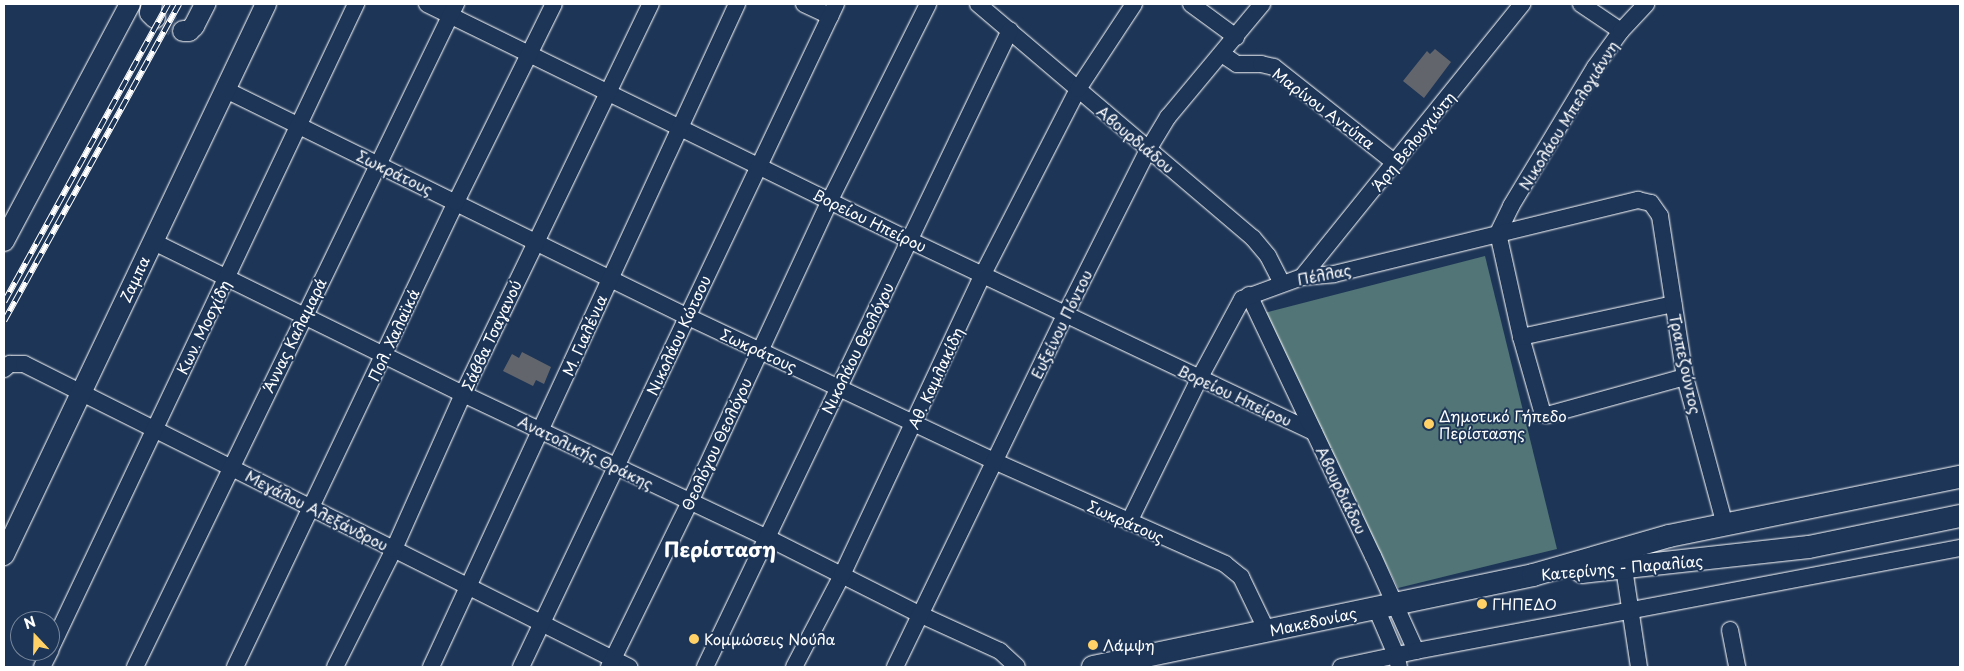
<!DOCTYPE html>
<html>
<head>
<meta charset="utf-8">
<style>
	body { margin:0 }
	#map { position:relative; width:1964px; height:671px; overflow:hidden; background:#1d3557; font-family:"Playpen Sans",sans-serif }
	div>[style] { position:absolute }
	.green>* { inset:0; background:#527577 }
	.building>* { inset:0; background:#63656d }
	.tertiary-tunnel>* { height:20px; margin-top:-10px; transform-origin:0; background:repeating-linear-gradient(90deg,#344968 0 20px,transparent 0 30px) }
	.roads { filter:drop-shadow(0 0 1px #fff) drop-shadow(0 0 1px #fff) }
	.minor>* { height:16px; margin:-8px; padding:0 8px; transform-origin:8px; border-radius:8px; background:#1d3557 }
	.tertiary>* { height:20px; margin:-10px; padding:0 10px; transform-origin:10px; border-radius:10px; background:#1d3557 }
	.secondary>* { height:22px; margin:-11px; padding:0 11px; transform-origin:11px; border-radius:11px; background:#1d3557 }
	.rail>* { height:5.5px; margin-top:-2.75px; transform-origin:0; background:repeating-linear-gradient(90deg,#1d3557 0 11px,#fff 0 22px); box-sizing:border-box; border-block:1px solid #fff }
	.dots>* { width:14px; height:14px; translate:-50% -50%; box-sizing:border-box; border:2px solid #1d3557; border-radius:50% }
	span { translate:-50% -50%; white-space:nowrap; text-align:center; line-height:1.15; -webkit-text-stroke:4px #1d3557; paint-order:stroke }
	.street-label { font-size:15px; color:#fff }
	.poi-label { font-size:15px; color:#fff }
	.left { translate:0 -50%; text-align:left }
	.district-label { font-size:20px; color:#fff; font-weight:700 }
	.frame { position:absolute; inset:0; border:5px solid #fff; pointer-events:none }
	.north { position:absolute; left:10px; top:611px; width:50px; height:50px; box-sizing:border-box; background:#1d3557; border:1px solid #77869a; border-radius:50%; rotate:339deg; font-size:14px; font-weight:700; line-height:20px; text-align:center; color:#fff }
	.north::after { content:''; display:block; margin:auto; width:18px; height:22px; background:#ffd166; clip-path:polygon(50% 0,100% 100%,50% 72%,0 100%) }
</style>
</head>
<body>
<div id="map">
	<div class="green">
		<i style="clip-path:polygon(1485px 256px,1557px 549px,1398px 588px,1260px 314px)"></i>
	</div>
	<div class="building">
		<i style="clip-path:polygon(1435px 49px,1451px 62px,1424px 98px,1403px 81px,1427px 51px,1430px 54px)"></i>
		<i style="clip-path:polygon(522px 352px,551px 367px,544px 384px,536px 380px,533px 386px,503px 371px,512px 354px,519px 358px)"></i>
	</div>
	<div class="tertiary-tunnel">
		<i style="left:155px;top:18px;width:31px;rotate:25deg"></i>
	</div>
	<div class="roads">
		<div class="minor">
			<i style="left:427px;top:4px;width:537px;rotate:26.09deg"></i>
			<i style="left:909px;top:240px;width:448px;rotate:25.4deg"></i>
			<i style="left:804px;top:4px;width:29px;rotate:25deg"></i>
			<i style="left:978px;top:4px;width:361px;rotate:40.4deg"></i>
			<i style="left:1253px;top:238px;width:23px;rotate:50deg"></i>
			<i style="left:1268px;top:256px;width:30px;rotate:63deg"></i>
			<i style="left:1191px;top:4px;width:56px;rotate:36.3deg"></i>
			<i style="left:1581px;top:4px;width:48px;rotate:34deg"></i>
			<i style="left:1222px;top:54px;width:18px;rotate:34deg"></i>
			<i style="left:1237px;top:64px;width:24px"></i>
			<i style="left:1261px;top:64px;width:13px;rotate:13deg"></i>
			<i style="left:1274px;top:67px;width:154px;rotate:38.4deg"></i>
			<i style="left:226px;top:90px;width:513px;rotate:26.17deg"></i>
			<i style="left:686px;top:316px;width:340px;rotate:25.2deg"></i>
			<i style="left:994px;top:461px;width:253px;rotate:24deg"></i>
			<i style="left:1225px;top:564px;width:21px;rotate:39deg"></i>
			<i style="left:1241px;top:577px;width:60px;rotate:64.3deg"></i>
			<i style="left:1498px;top:233px;width:107px;rotate:77.5deg"></i>
			<i style="left:1521px;top:337px;width:80px;rotate:74.1deg"></i>
			<i style="left:1543px;top:414px;width:4px;rotate:14deg"></i>
			<i style="left:1547px;top:415px;width:143px;rotate:-15.4deg"></i>
			<i style="left:1498px;top:233px;width:30px;rotate:-64deg"></i>
			<i style="left:1511px;top:206px;width:162px;rotate:-58.9deg"></i>
			<i style="left:1595px;top:67px;width:44px;rotate:-54.2deg"></i>
			<i style="left:1621px;top:31px;width:37px;rotate:-47deg"></i>
			<i style="left:152px;top:241px;width:347px;rotate:26.2deg"></i>
			<i style="left:463px;top:394px;width:337px;rotate:25.3deg"></i>
			<i style="left:768px;top:538px;width:169px;rotate:26.7deg"></i>
			<i style="left:919px;top:614px;width:89px;rotate:24.6deg"></i>
			<i style="left:1000px;top:651px;width:23px;rotate:43deg"></i>
			<i style="left:1302px;top:277px;width:351px;rotate:-51.1deg"></i>
			<i style="left:1249px;top:295px;width:289px;rotate:64.6deg"></i>
			<i style="left:1373px;top:556px;width:104px;rotate:65.6deg"></i>
			<i style="left:1521px;top:337px;width:156px;rotate:-12.2deg"></i>
			<i style="left:4px;top:369px;width:8px;rotate:-40deg"></i>
			<i style="left:10px;top:364px;width:14px"></i>
			<i style="left:24px;top:364px;width:677px;rotate:26.6deg"></i>
			<i style="left:1129px;top:522px;width:159px;rotate:-63.9deg"></i>
			<i style="left:1199px;top:379px;width:91px;rotate:-61.7deg"></i>
			<i style="left:1242px;top:299px;width:64px;rotate:-20.1deg"></i>
			<i style="left:1302px;top:277px;width:32px;rotate:-5deg"></i>
			<i style="left:1334px;top:274px;width:313px;rotate:-13.7deg"></i>
			<i style="left:1638px;top:200px;width:13px;rotate:13deg"></i>
			<i style="left:1651px;top:203px;width:16px;rotate:55deg"></i>
			<i style="left:1660px;top:216px;width:163px;rotate:81.2deg"></i>
			<i style="left:1685px;top:377px;width:153px;rotate:74.9deg"></i>
			<i style="left:1624px;top:568px;width:100px;rotate:81.4deg"></i>
			<i style="left:1376px;top:608px;width:51px;rotate:66.9deg"></i>
			<i style="left:1396px;top:655px;width:12px;rotate:76deg"></i>
			<i style="left:1730px;top:630px;width:38px;rotate:79deg"></i>
			<i style="left:50px;top:650px;width:715px;rotate:-64.65deg"></i>
			<i style="left:42px;top:667px;width:18px;rotate:-63deg"></i>
			<i style="left:135px;top:667px;width:737px;rotate:-64.17deg"></i>
			<i style="left:235px;top:667px;width:515px;rotate:-64.58deg"></i>
			<i style="left:456px;top:202px;width:221px;rotate:-63.7deg"></i>
			<i style="left:335px;top:667px;width:132px;rotate:-63.4deg"></i>
			<i style="left:394px;top:549px;width:170px;rotate:-66deg"></i>
			<i style="left:463px;top:394px;width:433px;rotate:-64.3deg"></i>
			<i style="left:431px;top:667px;width:730px;rotate:-65.22deg"></i>
			<i style="left:521px;top:667px;width:734px;rotate:-64.59deg"></i>
			<i style="left:609px;top:667px;width:184px;rotate:-63.9deg"></i>
			<i style="left:690px;top:502px;width:333px;rotate:-65.1deg"></i>
			<i style="left:830px;top:200px;width:219px;rotate:-63.4deg"></i>
			<i style="left:705px;top:667px;width:706px;rotate:-64.41deg"></i>
			<i style="left:794px;top:667px;width:104px;rotate:-62.4deg"></i>
			<i style="left:842px;top:575px;width:332px;rotate:-64.9deg"></i>
			<i style="left:983px;top:274px;width:208px;rotate:-62.8deg"></i>
			<i style="left:1078px;top:89px;width:102px;rotate:-56.6deg"></i>
			<i style="left:895px;top:667px;width:393px;rotate:-64.2deg"></i>
			<i style="left:1066px;top:313px;width:182px;rotate:-63.3deg"></i>
			<i style="left:1148px;top:150px;width:39px;rotate:-59deg"></i>
			<i style="left:1168px;top:117px;width:147px;rotate:-50.2deg"></i>
			<i style="left:1341px;top:667px;width:77px;rotate:-12deg"></i>
			<i style="left:1416px;top:651px;width:554px;rotate:-10.72deg"></i>
		</div>
		<div class="tertiary">
			<i style="left:152px;top:4px;width:9px;rotate:103deg"></i>
			<i style="left:150px;top:13px;width:7px;rotate:45deg"></i>
			<i style="left:183px;top:31px;width:6px"></i>
			<i style="left:189px;top:31px;width:7px;rotate:-45deg"></i>
			<i style="left:194px;top:26px;width:25px;rotate:-63deg"></i>
			<i style="left:4px;top:241px;width:268px;rotate:-62deg"></i>
			<i style="left:4px;top:555px;width:610px;rotate:-64.57deg"></i>
		</div>
		<div class="secondary">
			<i style="left:1582px;top:572px;width:228px;rotate:-6.3deg"></i>
			<i style="left:1809px;top:547px;width:154px;rotate:-11.6deg"></i>
			<i style="left:1093px;top:667px;width:450px;rotate:-11.8deg"></i>
			<i style="left:1533px;top:575px;width:141px;rotate:-16deg"></i>
			<i style="left:1669px;top:536px;width:297px;rotate:-11.5deg"></i>
		</div>
	</div>
	<div class="rail">
		<i style="left:4px;top:302px;width:340px;rotate:-61.2deg"></i>
		<i style="left:4px;top:321px;width:362px;rotate:-61.1deg"></i>
	</div>
	<div class="dots">
		<i style="left:1429px;top:424px;background:#ffd166"></i>
		<i style="left:1482px;top:604px;background:#ffd166"></i>
		<i style="left:694px;top:639px;background:#ffd166"></i>
		<i style="left:1093px;top:645px;background:#ffd166"></i>
	</div>
	<div class="street-label">
		<span style="left:1324px;top:108px;rotate:37deg">Μαρίνου Αντύπα</span>
		<span style="left:1568px;top:115px;rotate:-58deg">Νικολάου Μπελογιάννη</span>
		<span style="left:1136px;top:139px;rotate:40deg">Αβουρδιάδου</span>
		<span style="left:1413px;top:141px;rotate:-51deg">Άρη Βελουχιώτη</span>
		<span style="left:395px;top:172px;rotate:26deg">Σωκράτους</span>
		<span style="left:870px;top:220px;rotate:26deg">Βορείου Ηπείρου</span>
		<span style="left:1324px;top:274px;rotate:-11deg">Πέλλας</span>
		<span style="left:134px;top:279px;rotate:-65deg">Ζαμπα</span>
		<span style="left:1061px;top:324px;rotate:-64deg">Ευξείνου Πόντου</span>
		<span style="left:203px;top:327px;rotate:-64deg">Κων. Μοσχίδη</span>
		<span style="left:294px;top:335px;rotate:-64deg">Άννας Καλαμαρά</span>
		<span style="left:393px;top:335px;rotate:-65deg">Πολ. Χαλαϊκά</span>
		<span style="left:491px;top:335px;rotate:-65deg">Σάββα Τσαγανού</span>
		<span style="left:584px;top:335px;rotate:-66deg">Μ. Γιαλένια</span>
		<span style="left:678px;top:335px;rotate:-65deg">Νικολάου Κώτσου</span>
		<span style="left:857px;top:348px;rotate:-64deg">Νικολάου Θεολόγου</span>
		<span style="left:759px;top:350px;rotate:25deg">Σωκράτους</span>
		<span style="left:1686px;top:364px;rotate:78deg">Τραπεζούντος</span>
		<span style="left:935px;top:378px;rotate:-65deg">Αθ. Καμλακίδη</span>
		<span style="left:1235px;top:395px;rotate:25deg">Βορείου Ηπείρου</span>
		<span style="left:716px;top:444px;rotate:-65deg">Θεολόγου Θεολόγου</span>
		<span style="left:586px;top:452px;rotate:26deg">Ανατολικής Θράκης</span>
		<span style="left:1342px;top:490px;rotate:64deg">Αβουρδιάδου</span>
		<span style="left:317px;top:510px;rotate:27deg">Μεγάλου Αλεξάνδρου</span>
		<span style="left:1126px;top:521px;rotate:24deg">Σωκράτους</span>
		<span style="left:1622px;top:567px;rotate:-5deg">Κατερίνης - Παραλίας</span>
		<span style="left:1313px;top:621px;rotate:-12deg">Μακεδονίας</span>
	</div>
	<div class="poi-label">
		<span class="left" style="left:1439px;top:424px">Δημοτικό Γήπεδο<br>Περίστασης</span>
		<span class="left" style="left:1492px;top:604px">ΓΗΠΕΔΟ</span>
		<span class="left" style="left:704px;top:639px">Κομμώσεις Νούλα</span>
		<span class="left" style="left:1103px;top:645px">Λάμψη</span>
	</div>
	<div class="district-label">
		<span style="left:720px;top:549px">Περίσταση</span>
	</div>
	<div class="frame"></div>
	<div class="north">N</div>
</div>
</body>
</html>
